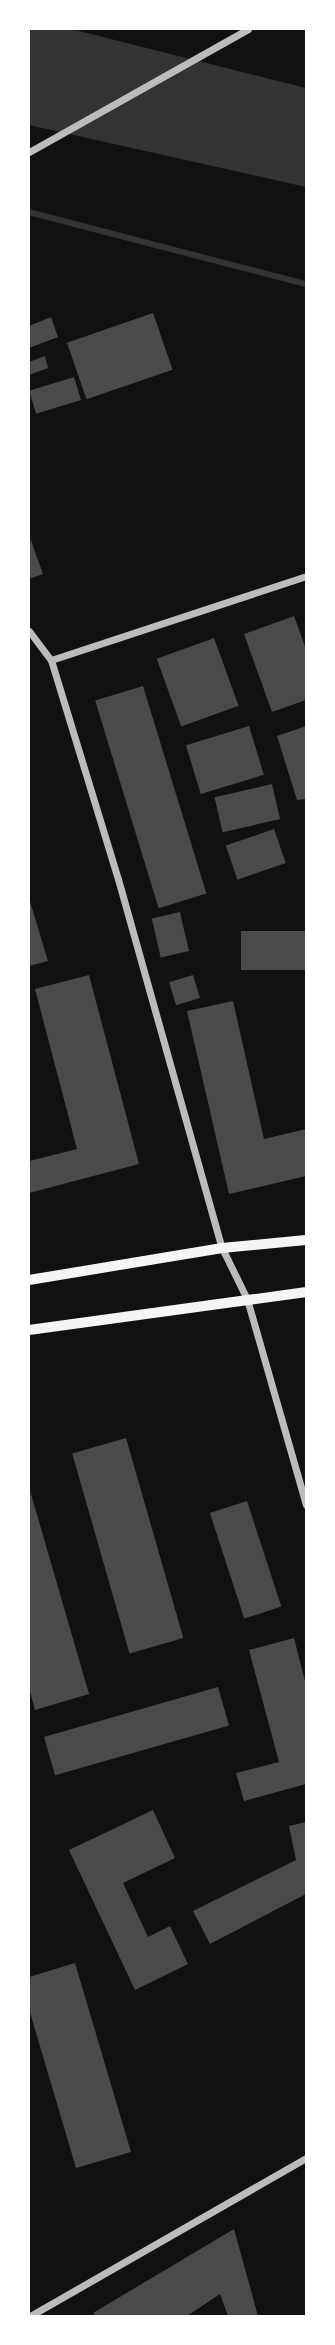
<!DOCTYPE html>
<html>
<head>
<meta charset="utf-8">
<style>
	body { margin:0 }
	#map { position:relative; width:335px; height:2345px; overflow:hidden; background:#111; font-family:"Nunito Sans",sans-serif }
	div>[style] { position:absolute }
	.water>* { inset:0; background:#333 }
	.stream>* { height:5.5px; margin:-2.75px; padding:0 2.75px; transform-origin:2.75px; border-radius:2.75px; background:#333 }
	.building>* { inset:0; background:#4a4a4a; transform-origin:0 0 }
	.tertiary>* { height:7px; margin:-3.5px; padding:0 3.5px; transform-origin:3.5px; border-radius:3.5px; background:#bcbcbc }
	.primary>* { height:10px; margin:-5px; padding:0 5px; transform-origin:5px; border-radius:5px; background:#f5f5f5 }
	span { translate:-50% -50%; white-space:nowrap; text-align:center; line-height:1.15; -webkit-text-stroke:4px #fff; paint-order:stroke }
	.frame { position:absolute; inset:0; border:30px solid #fff; pointer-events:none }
</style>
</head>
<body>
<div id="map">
	<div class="water">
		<i style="clip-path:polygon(29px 29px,71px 29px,306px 88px,306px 187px,29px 125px)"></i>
	</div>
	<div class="stream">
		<i style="left:29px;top:212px;width:286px;rotate:14.6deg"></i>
	</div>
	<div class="building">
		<i style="left:153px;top:313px;width:60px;height:91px;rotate:71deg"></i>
		<i style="clip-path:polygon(51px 317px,58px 337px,29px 348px,29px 326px)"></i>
		<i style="clip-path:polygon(45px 356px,48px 368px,29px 375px,29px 362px)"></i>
		<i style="left:74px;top:377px;width:24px;height:47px;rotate:73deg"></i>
		<i style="clip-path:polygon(29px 535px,43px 574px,29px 579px)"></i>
		<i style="clip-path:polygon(294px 616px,306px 649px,306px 700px,272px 712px,244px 634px)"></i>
		<i style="left:214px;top:638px;width:72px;height:61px;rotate:70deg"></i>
		<i style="left:143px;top:686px;width:217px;height:50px;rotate:73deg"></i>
		<i style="left:249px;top:726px;width:51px;height:66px;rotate:73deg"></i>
		<i style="clip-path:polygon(306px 726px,306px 799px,297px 800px,277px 736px)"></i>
		<i style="left:272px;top:784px;width:36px;height:59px;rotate:77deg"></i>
		<i style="left:274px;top:829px;width:36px;height:51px;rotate:71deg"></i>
		<i style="clip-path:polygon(29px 898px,48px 961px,29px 966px)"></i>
		<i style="left:180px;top:912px;width:40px;height:29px;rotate:77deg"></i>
		<i style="left:306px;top:931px;width:39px;height:65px;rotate:90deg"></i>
		<i style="clip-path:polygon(89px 975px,139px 1164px,29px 1193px,29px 1161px,77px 1149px,35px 989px)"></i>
		<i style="left:193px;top:975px;width:24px;height:25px;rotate:73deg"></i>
		<i style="clip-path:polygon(233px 1001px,264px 1139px,306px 1129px,306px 1176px,229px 1194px,187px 1011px)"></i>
		<i style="left:126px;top:1438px;width:208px;height:56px;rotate:74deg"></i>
		<i style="clip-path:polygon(29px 1487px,89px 1694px,35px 1710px,29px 1688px)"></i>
		<i style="left:247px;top:1501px;width:111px;height:39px;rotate:72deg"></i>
		<i style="clip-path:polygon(294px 1638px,306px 1685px,306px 1784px,244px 1801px,236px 1773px,279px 1762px,249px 1650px)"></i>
		<i style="left:218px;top:1687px;width:40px;height:181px;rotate:74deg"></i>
		<i style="clip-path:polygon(153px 1810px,175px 1858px,123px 1883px,148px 1937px,170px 1926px,188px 1964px,135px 1990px,69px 1850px)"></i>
		<i style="clip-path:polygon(306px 1822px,306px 1894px,210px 1944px,193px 1911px,296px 1860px,289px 1826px)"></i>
		<i style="clip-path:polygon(75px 1963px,131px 2152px,76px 2168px,29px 2009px,29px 1977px)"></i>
		<i style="clip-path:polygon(234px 2229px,258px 2316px,228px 2316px,220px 2294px,187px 2316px,95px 2316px,93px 2313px)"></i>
	</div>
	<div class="tertiary">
		<i style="left:29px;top:152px;width:251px;rotate:-29.3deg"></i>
		<i style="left:29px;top:631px;width:36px;rotate:53deg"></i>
		<i style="left:51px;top:660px;width:229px;rotate:73deg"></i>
		<i style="left:118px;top:879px;width:383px;rotate:74.3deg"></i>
		<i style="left:222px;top:1248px;width:57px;rotate:63.9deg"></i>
		<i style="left:247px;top:1299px;width:214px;rotate:74deg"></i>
		<i style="left:51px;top:660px;width:268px;rotate:-18.2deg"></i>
		<i style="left:30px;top:2316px;width:318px;rotate:-29.8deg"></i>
	</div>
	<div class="primary">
		<i style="left:29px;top:1280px;width:196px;rotate:-9.4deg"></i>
		<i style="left:222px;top:1248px;width:84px;rotate:-5.4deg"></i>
		<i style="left:29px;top:1330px;width:280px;rotate:-7.8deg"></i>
	</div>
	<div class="frame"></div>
</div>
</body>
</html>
